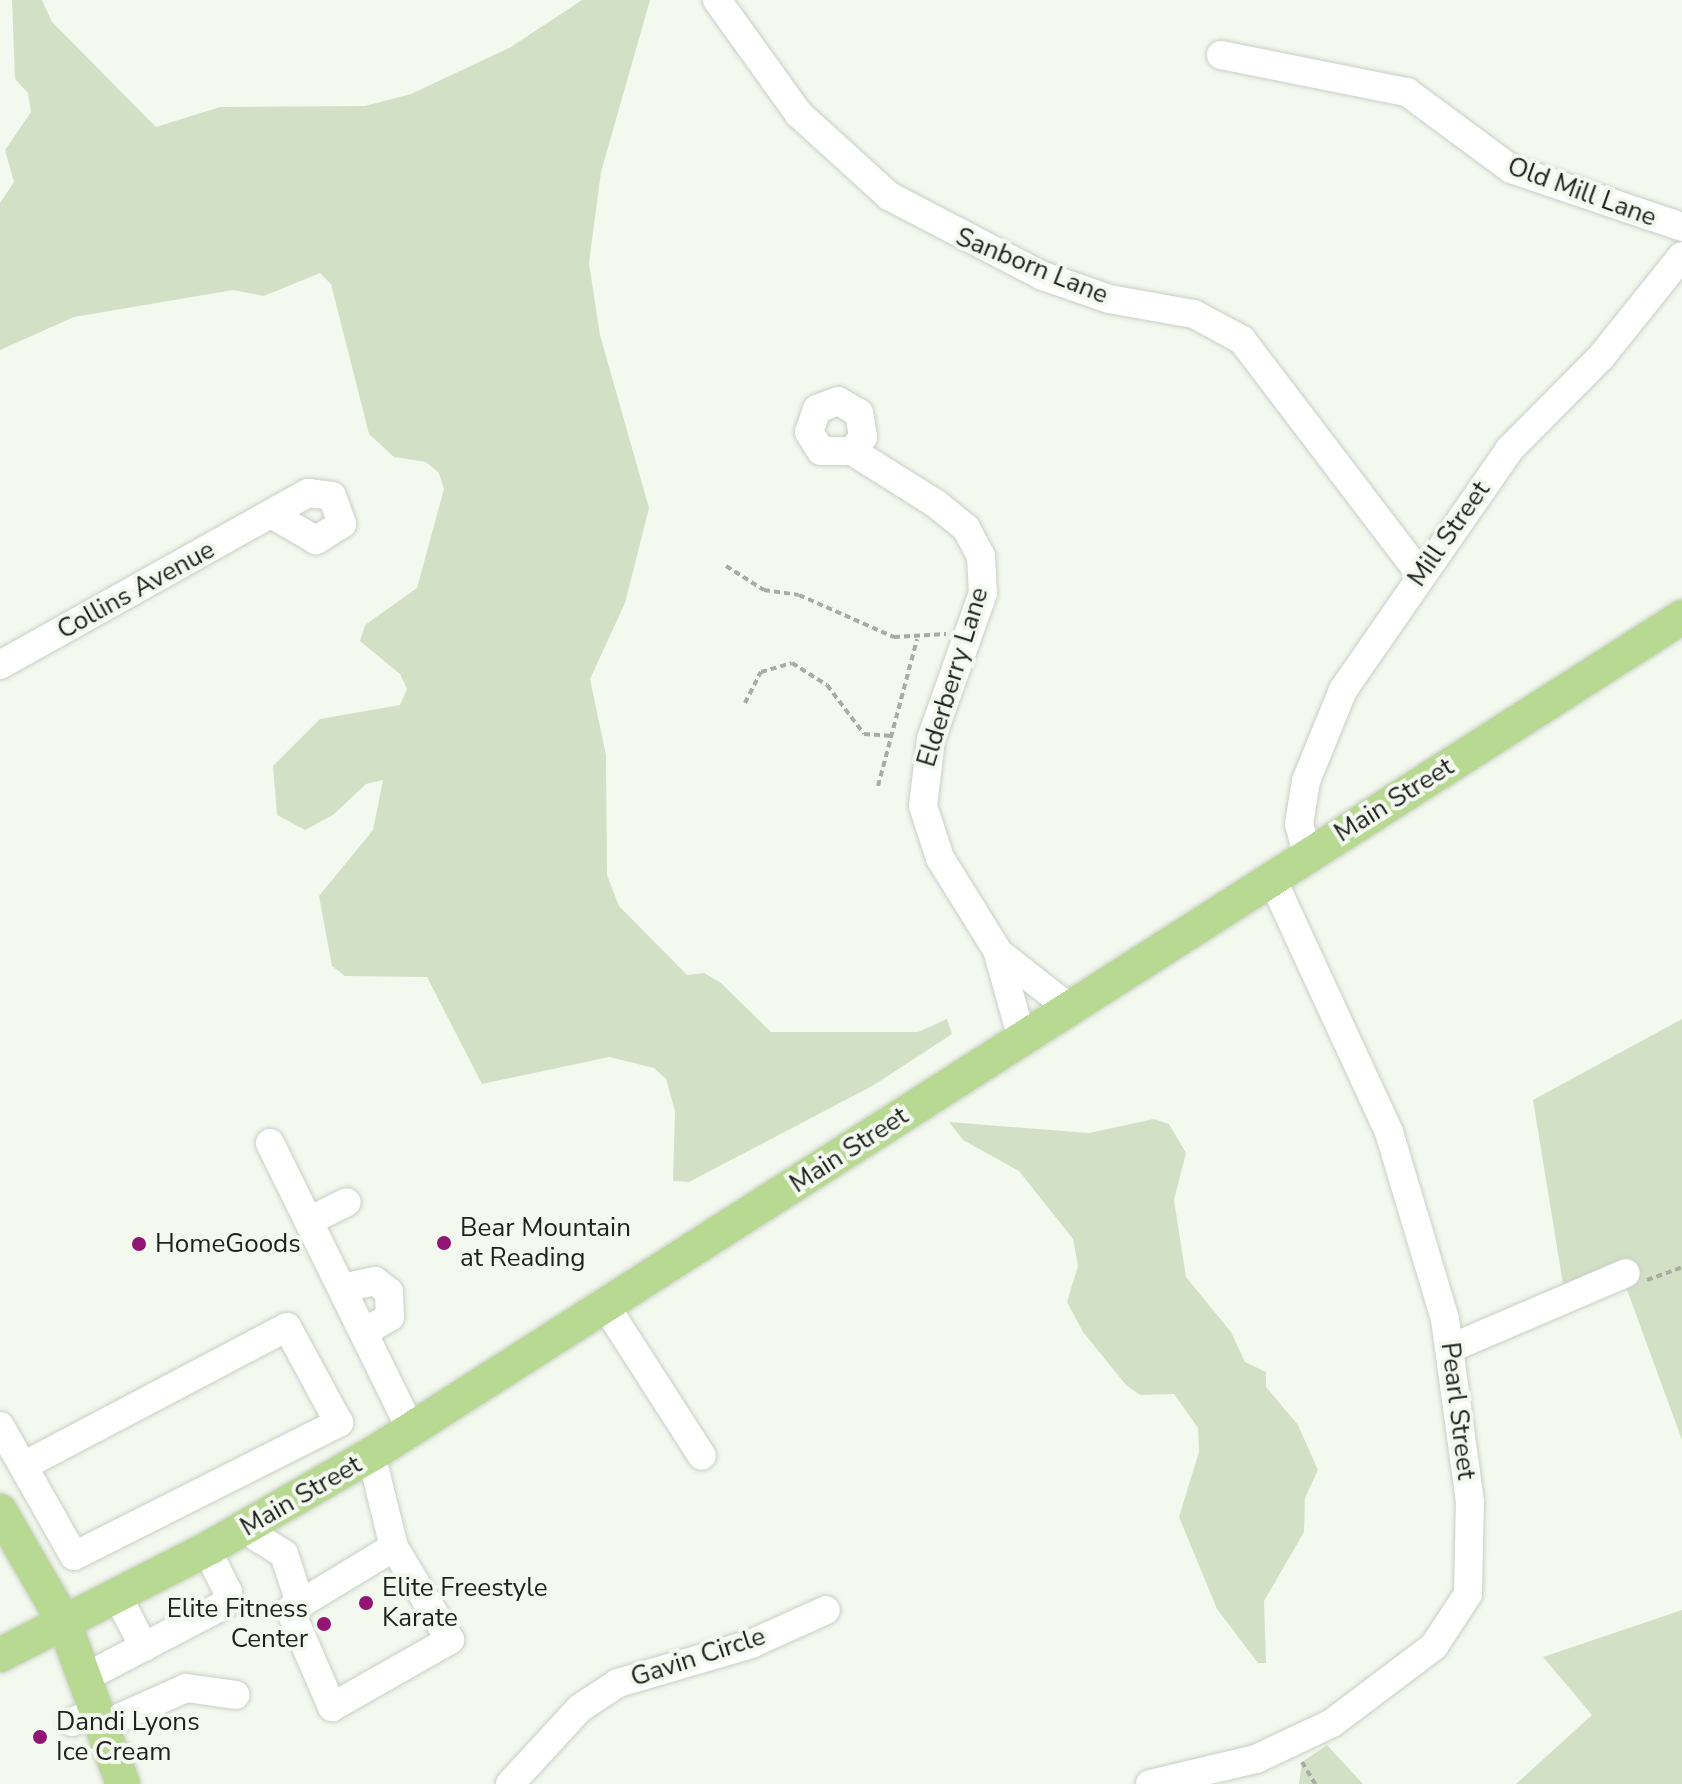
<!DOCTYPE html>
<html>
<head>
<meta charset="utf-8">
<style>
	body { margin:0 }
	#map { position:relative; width:1682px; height:1784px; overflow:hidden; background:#f3f9ef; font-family:"Nunito Sans",sans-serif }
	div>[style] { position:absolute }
	.green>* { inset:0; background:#d2e1c5 }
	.path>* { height:4px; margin-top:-2px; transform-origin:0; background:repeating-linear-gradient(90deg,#a8aca5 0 6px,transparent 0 10px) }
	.roads { filter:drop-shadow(0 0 2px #c9cfc5) drop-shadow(0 0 2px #c9cfc5) }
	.minor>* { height:28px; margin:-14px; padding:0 14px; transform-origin:14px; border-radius:14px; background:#fff }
	.major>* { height:34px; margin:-17px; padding:0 17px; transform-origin:17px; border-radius:17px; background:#b7d991 }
	.dots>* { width:22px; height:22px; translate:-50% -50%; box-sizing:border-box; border:4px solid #f3f9ef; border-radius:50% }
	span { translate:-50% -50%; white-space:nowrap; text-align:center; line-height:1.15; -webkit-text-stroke:8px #f3f9ef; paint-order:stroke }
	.street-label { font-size:26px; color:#1e211d }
	.poi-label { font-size:26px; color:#1e211d }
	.left { translate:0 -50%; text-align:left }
	.right { translate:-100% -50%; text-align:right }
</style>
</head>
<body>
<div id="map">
	<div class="green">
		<i style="clip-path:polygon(12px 0,42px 0,52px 22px,156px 127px,220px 107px,365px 106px,411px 94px,511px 47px,582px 0,650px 0,601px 172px,589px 263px,600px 335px,649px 508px,625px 603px,590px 679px,606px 755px,607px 875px,619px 906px,687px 975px,704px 973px,721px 983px,771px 1032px,918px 1032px,947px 1019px,952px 1034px,874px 1085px,689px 1182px,673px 1181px,675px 1111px,666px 1079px,654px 1068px,609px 1057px,482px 1084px,427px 977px,345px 976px,332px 966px,319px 896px,373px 830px,383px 780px,366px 784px,333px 815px,305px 830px,277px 815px,273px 766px,320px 719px,400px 705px,407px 689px,400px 674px,360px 641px,365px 625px,417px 588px,444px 489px,439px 473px,426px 462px,394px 457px,369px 434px,331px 284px,320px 273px,264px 296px,233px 290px,74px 317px,0 350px,0 203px,14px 182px,5px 150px,31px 112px,28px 93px,15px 79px)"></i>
		<i style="clip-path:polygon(1682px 1019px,1682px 1440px,1626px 1287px,1468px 1357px,1464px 1329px,1563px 1284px,1533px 1100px)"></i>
		<i style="clip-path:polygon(1154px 1119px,1169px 1124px,1186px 1153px,1174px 1200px,1186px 1277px,1231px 1332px,1245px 1362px,1266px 1372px,1266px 1387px,1298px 1425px,1318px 1470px,1305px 1498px,1304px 1532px,1264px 1601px,1266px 1663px,1258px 1663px,1217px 1609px,1179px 1517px,1199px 1452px,1198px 1428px,1174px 1394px,1140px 1395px,1126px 1385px,1083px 1332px,1067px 1302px,1078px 1266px,1073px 1239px,1019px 1171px,963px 1140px,949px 1122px,1089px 1133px)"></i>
		<i style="clip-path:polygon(1682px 1610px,1682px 1784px,1516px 1784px,1592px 1715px,1543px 1657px)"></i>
		<i style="clip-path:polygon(1327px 1745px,1363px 1784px,1299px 1784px,1302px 1762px)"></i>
	</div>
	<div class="path">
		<i style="left:726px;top:566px;width:45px;rotate:32.3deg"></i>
		<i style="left:764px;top:590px;width:35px;rotate:8deg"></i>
		<i style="left:799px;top:595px;width:104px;rotate:23.9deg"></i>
		<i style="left:894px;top:637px;width:52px;rotate:-3.3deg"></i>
		<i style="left:745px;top:703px;width:35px;rotate:-63deg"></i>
		<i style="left:761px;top:672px;width:32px;rotate:-16deg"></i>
		<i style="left:792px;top:663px;width:41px;rotate:32.2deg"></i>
		<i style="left:827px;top:685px;width:61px;rotate:52.9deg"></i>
		<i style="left:864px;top:734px;width:29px;rotate:4deg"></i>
		<i style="left:878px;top:786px;width:152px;rotate:-75.1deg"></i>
		<i style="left:1647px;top:1280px;width:37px;rotate:-20deg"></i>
		<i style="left:1302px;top:1762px;width:26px;rotate:59deg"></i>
	</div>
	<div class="roads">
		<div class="minor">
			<i style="left:717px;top:0;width:140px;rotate:54.3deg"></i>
			<i style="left:799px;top:114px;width:122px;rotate:42.3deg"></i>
			<i style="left:889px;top:196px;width:174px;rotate:27.5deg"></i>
			<i style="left:1043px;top:276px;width:70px;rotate:19.2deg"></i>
			<i style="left:1109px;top:299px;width:86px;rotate:10deg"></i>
			<i style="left:1194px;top:314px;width:55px;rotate:28.4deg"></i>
			<i style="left:1242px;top:340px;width:294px;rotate:52.7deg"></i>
			<i style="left:1221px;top:55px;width:190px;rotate:11.3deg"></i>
			<i style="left:1407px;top:92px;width:129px;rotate:36.5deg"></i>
			<i style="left:1511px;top:169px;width:181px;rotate:18.7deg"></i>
			<i style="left:852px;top:451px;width:18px;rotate:-52deg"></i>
			<i style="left:863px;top:437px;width:24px;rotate:-99deg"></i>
			<i style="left:859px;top:413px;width:24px;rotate:-150deg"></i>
			<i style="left:838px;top:401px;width:22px;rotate:159deg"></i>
			<i style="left:817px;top:409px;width:24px;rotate:109deg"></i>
			<i style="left:809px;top:432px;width:22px;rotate:58deg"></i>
			<i style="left:821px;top:451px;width:31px"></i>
			<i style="left:852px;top:451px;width:98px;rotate:32.1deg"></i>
			<i style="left:935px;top:503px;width:40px;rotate:39deg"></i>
			<i style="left:966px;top:528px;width:32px;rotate:62deg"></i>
			<i style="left:981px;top:556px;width:37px;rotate:87deg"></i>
			<i style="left:983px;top:593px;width:155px;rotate:109.6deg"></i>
			<i style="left:931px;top:739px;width:67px;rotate:96.8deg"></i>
			<i style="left:923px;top:806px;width:55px;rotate:71.9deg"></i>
			<i style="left:940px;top:858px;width:108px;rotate:58.2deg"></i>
			<i style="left:997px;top:950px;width:92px;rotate:74.3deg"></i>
			<i style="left:0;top:665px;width:353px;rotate:-29.2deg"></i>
			<i style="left:308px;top:493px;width:24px;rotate:7deg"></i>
			<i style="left:332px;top:496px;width:30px;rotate:70deg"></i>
			<i style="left:342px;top:524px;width:31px;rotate:148deg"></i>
			<i style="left:316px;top:540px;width:52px;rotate:-150deg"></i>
			<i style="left:1307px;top:855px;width:32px;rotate:-104deg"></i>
			<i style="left:1299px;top:824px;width:44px;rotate:-80.8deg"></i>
			<i style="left:1306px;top:781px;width:98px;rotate:-67.9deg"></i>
			<i style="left:1343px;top:690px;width:292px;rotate:-55.3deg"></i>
			<i style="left:1509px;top:450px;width:131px;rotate:-45.3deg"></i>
			<i style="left:1601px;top:357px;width:129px;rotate:-51.3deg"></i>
			<i style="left:1003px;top:956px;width:84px;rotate:38.2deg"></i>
			<i style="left:270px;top:1143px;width:319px;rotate:63.8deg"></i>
			<i style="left:309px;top:1221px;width:42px;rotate:-26.6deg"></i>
			<i style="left:342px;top:1288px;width:34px;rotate:-12deg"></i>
			<i style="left:375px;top:1281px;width:18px;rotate:38deg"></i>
			<i style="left:389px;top:1292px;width:25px;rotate:88deg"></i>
			<i style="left:390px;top:1317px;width:30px;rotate:150deg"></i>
			<i style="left:605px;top:1305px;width:179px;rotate:57.3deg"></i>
			<i style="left:1451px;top:1348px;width:190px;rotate:-23.2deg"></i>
			<i style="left:0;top:1426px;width:46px;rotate:60.1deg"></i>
			<i style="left:23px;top:1466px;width:103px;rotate:60.5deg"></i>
			<i style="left:74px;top:1556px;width:297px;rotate:-26.7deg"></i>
			<i style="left:339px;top:1423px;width:109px;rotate:-118.4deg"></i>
			<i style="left:287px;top:1327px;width:298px;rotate:152.2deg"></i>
			<i style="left:371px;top:1454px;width:96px;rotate:76.1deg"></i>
			<i style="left:394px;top:1547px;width:122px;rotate:148.8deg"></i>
			<i style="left:290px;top:1610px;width:106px;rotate:66.6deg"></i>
			<i style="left:332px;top:1707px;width:136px;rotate:-29.6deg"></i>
			<i style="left:450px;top:1640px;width:109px;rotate:-121.1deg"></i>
			<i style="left:244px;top:1529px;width:47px;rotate:32deg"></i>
			<i style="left:284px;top:1554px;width:52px;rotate:71.9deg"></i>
			<i style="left:117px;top:1595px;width:59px;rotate:62.6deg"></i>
			<i style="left:86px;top:1677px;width:156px;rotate:-27.6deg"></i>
			<i style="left:224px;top:1605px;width:14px;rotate:-73deg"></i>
			<i style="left:228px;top:1592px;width:47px;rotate:-116.6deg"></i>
			<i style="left:72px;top:1722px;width:28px;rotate:-23deg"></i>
			<i style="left:103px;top:1725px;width:91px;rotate:-24deg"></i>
			<i style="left:186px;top:1688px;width:50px;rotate:8deg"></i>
			<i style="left:510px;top:1784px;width:103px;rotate:-47.4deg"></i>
			<i style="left:580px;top:1708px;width:45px;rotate:-33.3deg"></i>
			<i style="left:618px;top:1683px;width:139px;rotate:-16.3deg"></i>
			<i style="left:751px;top:1644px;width:82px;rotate:-24.4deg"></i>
			<i style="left:1150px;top:1784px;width:109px;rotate:-13.3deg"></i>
			<i style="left:1256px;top:1759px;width:84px;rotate:-25.3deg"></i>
			<i style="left:1332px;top:1723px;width:128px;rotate:-37deg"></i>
			<i style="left:1434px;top:1646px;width:62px;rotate:-56.8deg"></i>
			<i style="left:1468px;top:1594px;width:92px;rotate:-88.8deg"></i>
			<i style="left:1470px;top:1502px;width:185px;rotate:-97.8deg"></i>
			<i style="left:1445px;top:1319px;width:195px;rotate:-106.7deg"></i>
			<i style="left:1389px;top:1132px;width:281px;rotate:-114.8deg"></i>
		</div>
		<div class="major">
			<i style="left:0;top:1511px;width:128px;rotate:60deg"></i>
			<i style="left:64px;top:1622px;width:172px;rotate:70deg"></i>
			<i style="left:0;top:1655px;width:237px;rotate:-27.1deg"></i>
			<i style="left:211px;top:1547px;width:188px;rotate:-30deg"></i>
			<i style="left:374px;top:1453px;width:1552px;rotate:-32.58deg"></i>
		</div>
	</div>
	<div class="dots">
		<i style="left:444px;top:1243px;background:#911572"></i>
		<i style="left:139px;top:1244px;background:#911572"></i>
		<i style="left:366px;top:1603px;background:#911572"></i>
		<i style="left:324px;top:1624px;background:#911572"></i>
		<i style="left:40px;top:1737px;background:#911572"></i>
	</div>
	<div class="street-label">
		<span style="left:1582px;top:192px;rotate:20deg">Old Mill Lane</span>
		<span style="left:1032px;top:266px;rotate:22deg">Sanborn Lane</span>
		<span style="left:1449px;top:534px;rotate:-55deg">Mill Street</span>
		<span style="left:136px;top:590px;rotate:-29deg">Collins Avenue</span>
		<span style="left:953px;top:677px;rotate:-73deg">Elderberry Lane</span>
		<span style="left:1394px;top:800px;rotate:-32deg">Main Street</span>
		<span style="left:849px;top:1150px;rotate:-33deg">Main Street</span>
		<span style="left:1458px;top:1411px;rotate:83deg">Pearl Street</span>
		<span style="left:301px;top:1496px;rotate:-30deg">Main Street</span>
		<span style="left:698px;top:1657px;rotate:-18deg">Gavin Circle</span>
	</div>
	<div class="poi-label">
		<span class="left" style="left:460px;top:1243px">Bear Mountain<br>at Reading</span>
		<span class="left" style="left:155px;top:1244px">HomeGoods</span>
		<span class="left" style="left:382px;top:1603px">Elite Freestyle<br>Karate</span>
		<span class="right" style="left:308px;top:1624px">Elite Fitness<br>Center</span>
		<span class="left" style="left:56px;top:1737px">Dandi Lyons<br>Ice Cream</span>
	</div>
</div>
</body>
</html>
